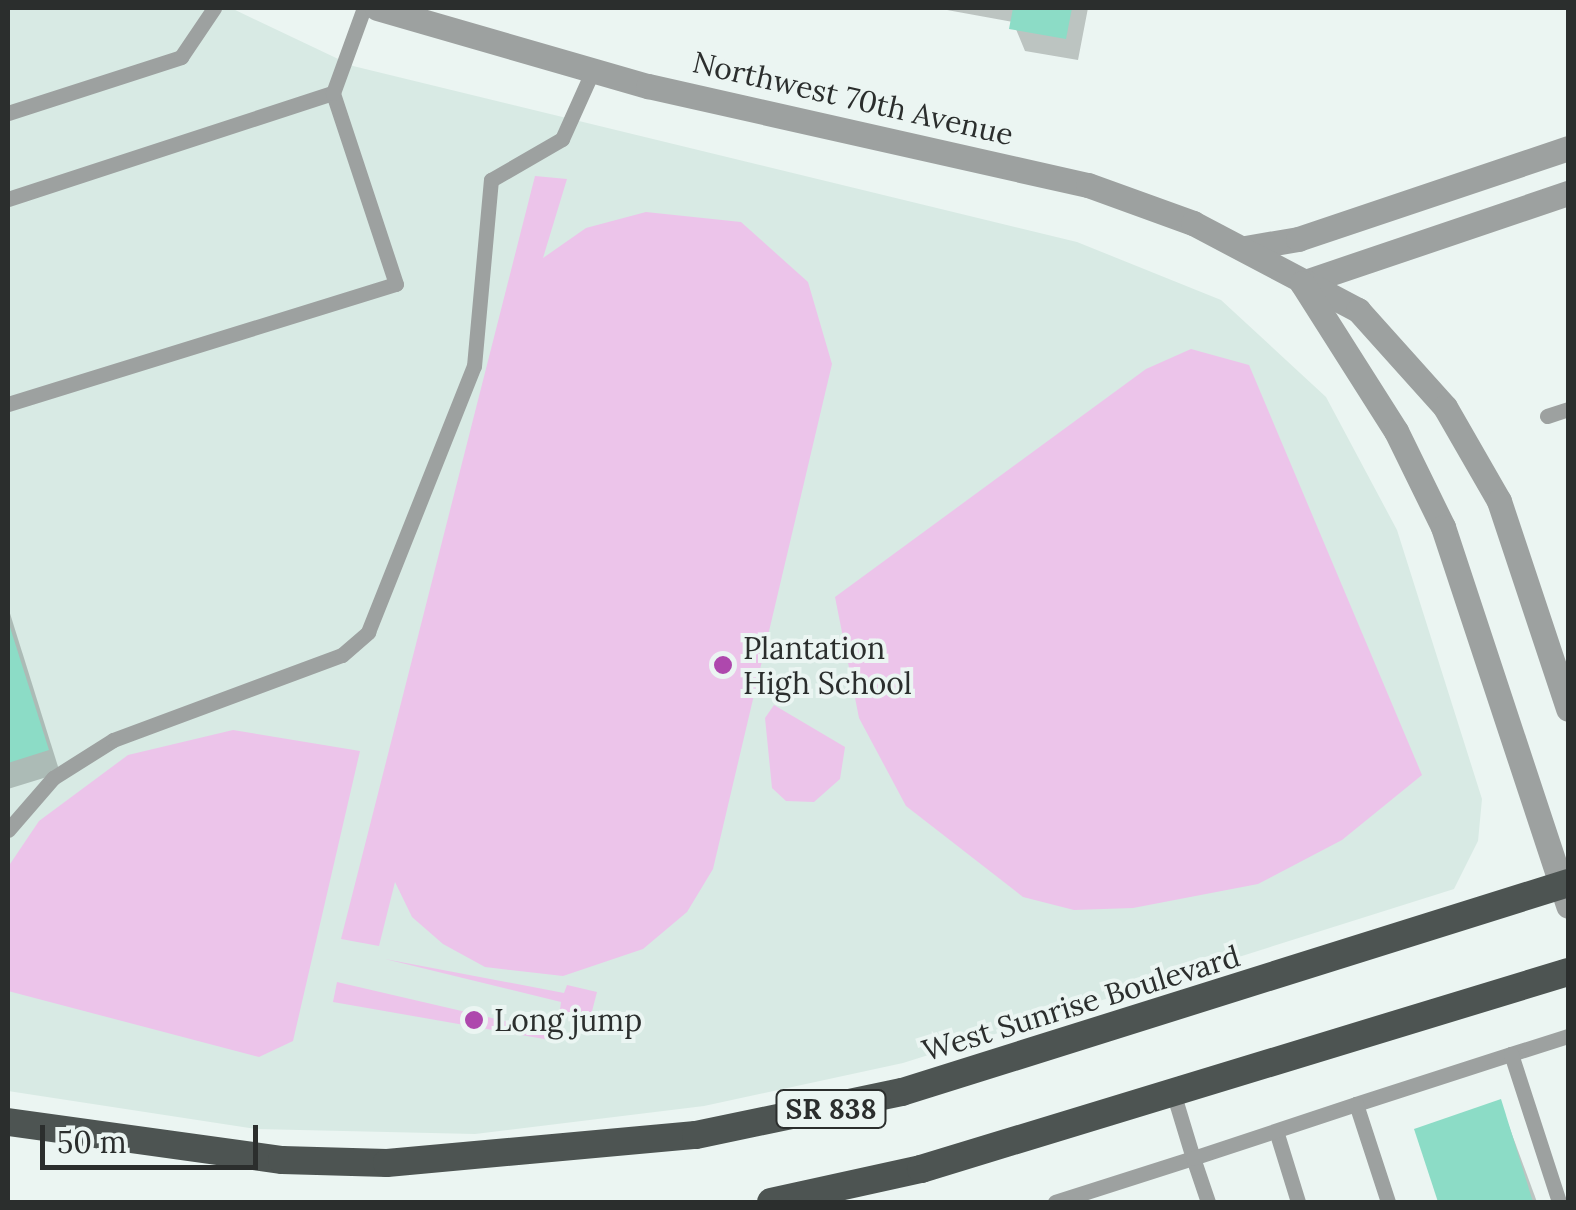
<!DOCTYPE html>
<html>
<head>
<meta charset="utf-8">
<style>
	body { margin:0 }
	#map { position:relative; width:1576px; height:1210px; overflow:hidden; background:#ebf5f2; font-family:Lora,serif }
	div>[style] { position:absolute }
	.built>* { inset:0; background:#d8eae4 }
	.green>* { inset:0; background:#ecc4ea }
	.shadow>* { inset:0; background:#0003 }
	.building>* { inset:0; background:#8cdcc6 }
	.service>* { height:15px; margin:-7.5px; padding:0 7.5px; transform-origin:7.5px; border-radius:7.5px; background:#9da1a0 }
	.minor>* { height:25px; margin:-12.5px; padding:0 12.5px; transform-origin:12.5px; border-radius:12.5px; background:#9da1a0 }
	.tertiary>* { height:25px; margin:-12.5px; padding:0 12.5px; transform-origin:12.5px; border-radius:12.5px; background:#9da1a0 }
	.trunk>* { height:28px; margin:-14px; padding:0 14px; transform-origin:14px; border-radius:14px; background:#4d5452 }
	.dots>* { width:28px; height:28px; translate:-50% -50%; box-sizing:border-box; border:5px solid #ebf5f2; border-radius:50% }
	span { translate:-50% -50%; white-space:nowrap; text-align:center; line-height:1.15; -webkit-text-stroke:8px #ebf5f2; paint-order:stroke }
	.shield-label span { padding:2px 8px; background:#ebf5f2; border:2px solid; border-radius:8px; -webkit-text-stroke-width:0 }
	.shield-label { font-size:28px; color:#2b2e2d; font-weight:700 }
	.street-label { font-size:30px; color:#2b2e2d }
	.poi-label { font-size:30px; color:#2b2e2d }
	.left { translate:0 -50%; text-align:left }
	.frame { position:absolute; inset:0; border:10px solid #2b2e2d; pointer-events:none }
	.scale { position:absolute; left:40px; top:1125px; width:218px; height:45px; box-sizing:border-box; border:5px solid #2b2e2d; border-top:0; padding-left:12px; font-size:30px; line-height:35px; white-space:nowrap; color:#2b2e2d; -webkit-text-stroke:8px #ebf5f2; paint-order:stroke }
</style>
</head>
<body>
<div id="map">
	<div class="built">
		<i style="clip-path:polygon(8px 8px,231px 8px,353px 66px,1077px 242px,1221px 300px,1326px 397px,1397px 530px,1482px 799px,1478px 841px,1454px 889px,903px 1063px,704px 1106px,475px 1134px,256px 1129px,8px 1091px)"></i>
	</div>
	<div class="green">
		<i style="clip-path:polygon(535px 176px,567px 179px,543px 258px,586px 228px,646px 212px,741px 222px,808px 282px,832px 364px,713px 869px,687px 912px,643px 949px,563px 976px,485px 967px,443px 944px,412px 917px,395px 882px,379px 946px,341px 939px)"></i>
		<i style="clip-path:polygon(1191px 349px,1249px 365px,1422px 775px,1342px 840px,1258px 884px,1133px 908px,1074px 910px,1023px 897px,906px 806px,859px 718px,835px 597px,1146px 369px)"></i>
		<i style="clip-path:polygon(774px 705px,845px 747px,840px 779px,814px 802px,786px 801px,772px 788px,765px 718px)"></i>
		<i style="clip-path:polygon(233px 730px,360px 751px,293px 1041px,259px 1057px,8px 991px,8px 867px,39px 821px,128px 755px)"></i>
		<i style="clip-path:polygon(385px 959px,564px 993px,567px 985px,597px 992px,590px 1019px,560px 1010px,561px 1002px)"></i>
		<i style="clip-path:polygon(337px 982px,552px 1032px,550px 1040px,333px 1002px)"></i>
	</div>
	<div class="shadow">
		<i style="clip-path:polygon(936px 8px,1088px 8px,1078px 60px,1025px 51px,1013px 22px)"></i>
		<i style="clip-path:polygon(8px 607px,60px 773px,8px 789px)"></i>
		<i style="clip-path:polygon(1500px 1102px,1537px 1202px,1440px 1202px,1417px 1131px)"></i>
	</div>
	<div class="building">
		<i style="clip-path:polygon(1013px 8px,1072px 8px,1066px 39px,1009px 29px)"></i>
		<i style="clip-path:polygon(8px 621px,49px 750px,8px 763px)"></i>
		<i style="clip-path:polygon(1501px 1099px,1533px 1202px,1438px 1202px,1414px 1129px)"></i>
	</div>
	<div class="service">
		<i style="left:8px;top:113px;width:182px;rotate:-17.9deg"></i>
		<i style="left:181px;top:57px;width:59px;rotate:-56deg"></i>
		<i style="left:8px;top:199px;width:342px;rotate:-18.1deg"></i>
		<i style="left:8px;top:404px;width:406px;rotate:-17.2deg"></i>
		<i style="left:396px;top:284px;width:201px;rotate:-108.3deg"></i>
		<i style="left:333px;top:93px;width:90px;rotate:-70deg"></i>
		<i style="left:1547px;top:416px;width:22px;rotate:-18deg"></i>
		<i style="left:8px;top:830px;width:69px;rotate:-49.1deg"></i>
		<i style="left:53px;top:778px;width:71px;rotate:-32.3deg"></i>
		<i style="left:113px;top:740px;width:244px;rotate:-20.4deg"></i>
		<i style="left:342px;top:655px;width:35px;rotate:-41deg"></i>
		<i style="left:368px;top:632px;width:286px;rotate:-68.3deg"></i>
		<i style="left:474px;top:366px;width:187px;rotate:-84.8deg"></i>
		<i style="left:491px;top:180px;width:82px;rotate:-30deg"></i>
		<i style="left:562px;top:139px;width:76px;rotate:-65.8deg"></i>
		<i style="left:1511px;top:1054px;width:60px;rotate:-17.5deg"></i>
		<i style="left:1356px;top:1104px;width:163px;rotate:-17.9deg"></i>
		<i style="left:1511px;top:1054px;width:156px;rotate:72deg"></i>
		<i style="left:1277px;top:1134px;width:71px;rotate:72.8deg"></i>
		<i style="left:1055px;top:1202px;width:145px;rotate:-17.7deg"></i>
		<i style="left:1193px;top:1158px;width:69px;rotate:-106.9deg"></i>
		<i style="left:1208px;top:1202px;width:46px;rotate:-108.8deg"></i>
		<i style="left:1193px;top:1158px;width:172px;rotate:-18.3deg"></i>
		<i style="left:1356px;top:1104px;width:103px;rotate:71.9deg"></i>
	</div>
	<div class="minor">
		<i style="left:1245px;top:248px;width:54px;rotate:-9.6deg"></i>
		<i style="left:1298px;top:239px;width:285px;rotate:-18.6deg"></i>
		<i style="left:1302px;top:283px;width:281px;rotate:-18.7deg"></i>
	</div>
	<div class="tertiary">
		<i style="left:377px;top:8px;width:282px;rotate:16.1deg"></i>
		<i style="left:648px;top:86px;width:451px;rotate:12.7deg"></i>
		<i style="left:1088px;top:185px;width:112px;rotate:19.9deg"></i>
		<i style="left:1193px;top:223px;width:187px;rotate:27.8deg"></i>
		<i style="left:1358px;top:310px;width:130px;rotate:48.1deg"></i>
		<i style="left:1445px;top:407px;width:108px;rotate:60.1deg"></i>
		<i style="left:1499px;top:501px;width:219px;rotate:71.6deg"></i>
		<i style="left:1302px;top:283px;width:175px;rotate:57.6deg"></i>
		<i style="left:1396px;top:431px;width:107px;rotate:63.9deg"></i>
		<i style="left:1443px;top:527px;width:399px;rotate:71.7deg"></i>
	</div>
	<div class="trunk">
		<i style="left:8px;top:1122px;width:277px;rotate:7.9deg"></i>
		<i style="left:282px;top:1160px;width:105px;rotate:1.6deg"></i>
		<i style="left:387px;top:1163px;width:310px;rotate:-5.2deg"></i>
		<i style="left:696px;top:1135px;width:210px;rotate:-11.8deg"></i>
		<i style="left:902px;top:1092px;width:698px;rotate:-17.42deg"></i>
		<i style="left:771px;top:1202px;width:154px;rotate:-12.4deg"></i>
		<i style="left:921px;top:1169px;width:676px;rotate:-16.93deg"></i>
	</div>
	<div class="dots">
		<i style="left:723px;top:665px;background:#ae48ad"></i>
		<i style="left:474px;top:1020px;background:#ae48ad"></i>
	</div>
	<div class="shield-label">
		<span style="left:831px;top:1109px">SR 838</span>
	</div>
	<div class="street-label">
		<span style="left:853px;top:98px;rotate:13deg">Northwest 70th Avenue</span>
		<span style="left:1081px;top:1003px;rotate:-17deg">West Sunrise Boulevard</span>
	</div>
	<div class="poi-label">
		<span class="left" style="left:743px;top:665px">Plantation<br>High School</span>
		<span class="left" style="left:494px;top:1020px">Long jump</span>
	</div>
	<div class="frame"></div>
	<div class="scale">50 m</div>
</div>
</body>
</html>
